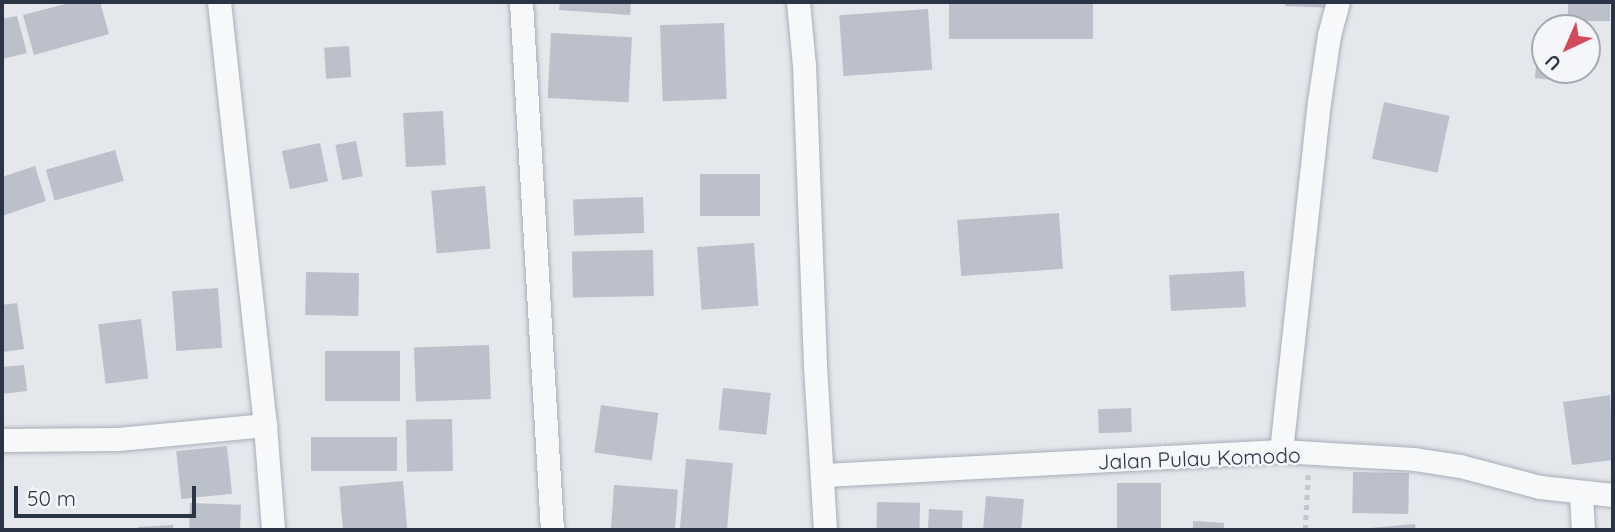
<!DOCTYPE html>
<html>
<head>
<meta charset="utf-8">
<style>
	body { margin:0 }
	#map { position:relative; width:1615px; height:532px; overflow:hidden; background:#e4e7ec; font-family:Quicksand,sans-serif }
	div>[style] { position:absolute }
	.building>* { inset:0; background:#bbc0ca; transform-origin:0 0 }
	.path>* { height:4.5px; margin-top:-2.25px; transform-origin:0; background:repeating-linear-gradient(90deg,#c2c5cb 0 5px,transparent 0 10px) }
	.roads { filter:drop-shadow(0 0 2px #a9aeb7) drop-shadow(0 0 2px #a9aeb7) }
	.street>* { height:23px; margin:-11.5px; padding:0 11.5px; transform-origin:11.5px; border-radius:11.5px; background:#f7f8fa }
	span { translate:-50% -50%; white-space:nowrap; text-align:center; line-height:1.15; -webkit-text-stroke:5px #f4f6f9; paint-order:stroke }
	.street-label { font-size:21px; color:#2b3445 }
	.frame { position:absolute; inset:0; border:4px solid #2b3445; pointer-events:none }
	.north { position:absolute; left:1531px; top:14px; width:70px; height:70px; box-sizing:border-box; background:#f4f6f9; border:2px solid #a4a8b1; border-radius:50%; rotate:224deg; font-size:19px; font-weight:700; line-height:28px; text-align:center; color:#2b3445 }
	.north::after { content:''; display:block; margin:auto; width:24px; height:32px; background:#d1495b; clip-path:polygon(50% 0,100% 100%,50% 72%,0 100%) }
	.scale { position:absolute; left:14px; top:486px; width:182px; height:32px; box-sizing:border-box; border:4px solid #2b3445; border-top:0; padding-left:9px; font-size:21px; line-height:24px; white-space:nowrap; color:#2b3445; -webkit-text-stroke:5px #f4f6f9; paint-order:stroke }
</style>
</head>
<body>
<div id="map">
	<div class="building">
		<i style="clip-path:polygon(73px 2px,100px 2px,109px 34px,34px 55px,23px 15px)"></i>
		<i style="clip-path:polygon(560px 2px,631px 2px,630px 15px,559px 10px)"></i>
		<i style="left:949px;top:2px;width:144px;height:37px"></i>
		<i style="clip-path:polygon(1285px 2px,1334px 2px,1334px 8px,1285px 6px)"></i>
		<i style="left:1568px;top:2px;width:42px;height:19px"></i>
		<i style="left:928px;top:9px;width:61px;height:89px;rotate:86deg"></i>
		<i style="clip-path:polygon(17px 16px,27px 53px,2px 59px,2px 19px)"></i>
		<i style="left:724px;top:23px;width:76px;height:64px;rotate:88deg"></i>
		<i style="left:551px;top:33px;width:81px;height:65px;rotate:3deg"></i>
		<i style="clip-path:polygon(1538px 44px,1545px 44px,1545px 70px,1573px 70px,1572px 82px,1535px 78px)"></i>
		<i style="left:349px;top:46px;width:31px;height:25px;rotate:86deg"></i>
		<i style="left:1384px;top:102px;width:67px;height:58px;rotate:12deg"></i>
		<i style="left:443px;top:111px;width:54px;height:40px;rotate:87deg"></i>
		<i style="left:356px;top:141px;width:36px;height:21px;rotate:79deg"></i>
		<i style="left:320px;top:143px;width:39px;height:39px;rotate:78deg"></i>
		<i style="left:115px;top:150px;width:32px;height:72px;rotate:74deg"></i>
		<i style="clip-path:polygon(35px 166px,46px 201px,2px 216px,2px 177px)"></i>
		<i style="left:700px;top:174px;width:60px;height:42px"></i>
		<i style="left:485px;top:186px;width:63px;height:54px;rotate:85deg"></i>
		<i style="left:643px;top:197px;width:36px;height:70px;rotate:88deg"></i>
		<i style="left:1059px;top:213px;width:56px;height:102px;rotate:86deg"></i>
		<i style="left:754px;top:243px;width:63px;height:57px;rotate:86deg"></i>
		<i style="left:653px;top:250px;width:46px;height:81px;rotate:89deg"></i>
		<i style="left:1244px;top:271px;width:36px;height:75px;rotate:87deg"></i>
		<i style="left:306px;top:272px;width:53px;height:43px;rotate:1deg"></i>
		<i style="left:218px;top:288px;width:60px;height:46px;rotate:86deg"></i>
		<i style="clip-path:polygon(17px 303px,24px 349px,2px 352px,2px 305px)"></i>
		<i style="left:141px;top:319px;width:60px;height:43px;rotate:83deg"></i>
		<i style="left:489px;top:345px;width:54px;height:75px;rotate:88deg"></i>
		<i style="left:400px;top:351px;width:50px;height:75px;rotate:90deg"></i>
		<i style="clip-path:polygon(24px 365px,27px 391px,2px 394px,2px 367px)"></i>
		<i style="left:723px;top:388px;width:48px;height:42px;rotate:6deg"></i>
		<i style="clip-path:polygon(1610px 395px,1613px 460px,1572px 465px,1563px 402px)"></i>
		<i style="left:601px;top:405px;width:58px;height:48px;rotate:8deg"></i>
		<i style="left:1131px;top:408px;width:24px;height:33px;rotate:88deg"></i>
		<i style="left:452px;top:419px;width:52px;height:46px;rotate:89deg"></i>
		<i style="left:311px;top:437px;width:86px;height:34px"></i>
		<i style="left:227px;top:446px;width:48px;height:51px;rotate:84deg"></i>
		<i style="left:686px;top:459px;width:47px;height:71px;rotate:5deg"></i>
		<i style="left:1353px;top:472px;width:56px;height:41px;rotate:1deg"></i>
		<i style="left:403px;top:481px;width:49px;height:64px;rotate:85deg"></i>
		<i style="left:1117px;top:483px;width:44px;height:47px"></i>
		<i style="left:614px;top:485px;width:64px;height:45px;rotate:4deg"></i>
		<i style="left:986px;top:496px;width:38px;height:34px;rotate:5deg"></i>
		<i style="left:877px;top:502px;width:43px;height:28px;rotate:1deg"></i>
		<i style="left:190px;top:503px;width:51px;height:27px;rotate:2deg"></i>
		<i style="left:929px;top:509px;width:34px;height:21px;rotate:3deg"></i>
		<i style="clip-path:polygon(1193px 521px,1224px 523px,1224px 530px,1193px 530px)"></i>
		<i style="clip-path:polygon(1415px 524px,1416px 530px,1370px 530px,1370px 528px)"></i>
		<i style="clip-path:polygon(173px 525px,173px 530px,138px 530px,138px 527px)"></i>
	</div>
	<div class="path">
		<i style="left:1305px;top:530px;width:55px;rotate:-86.9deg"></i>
	</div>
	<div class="roads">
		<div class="street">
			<i style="left:219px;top:2px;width:425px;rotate:83.8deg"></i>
			<i style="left:265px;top:425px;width:105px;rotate:85.6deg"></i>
			<i style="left:521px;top:2px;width:529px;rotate:86.64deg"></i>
			<i style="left:798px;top:2px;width:63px;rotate:84.6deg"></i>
			<i style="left:804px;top:65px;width:301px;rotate:87.9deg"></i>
			<i style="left:815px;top:366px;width:164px;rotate:86.5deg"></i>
			<i style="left:2px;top:440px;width:116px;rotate:-0.5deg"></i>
			<i style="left:118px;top:439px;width:148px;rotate:-5.4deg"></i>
			<i style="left:1281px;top:451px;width:351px;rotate:-83.8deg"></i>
			<i style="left:1319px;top:102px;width:68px;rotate:-81.5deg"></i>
			<i style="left:1329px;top:35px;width:34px;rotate:-75deg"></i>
			<i style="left:824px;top:475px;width:458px;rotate:-3deg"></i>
			<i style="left:1281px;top:451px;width:133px;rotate:3.4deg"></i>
			<i style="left:1414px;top:459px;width:47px;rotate:8.7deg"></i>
			<i style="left:1460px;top:466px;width:83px;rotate:14.7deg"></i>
			<i style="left:1540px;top:487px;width:73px;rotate:6.3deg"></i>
			<i style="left:1581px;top:493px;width:37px;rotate:87deg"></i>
		</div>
	</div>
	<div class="street-label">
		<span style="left:1199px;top:458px;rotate:-2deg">Jalan Pulau Komodo</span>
	</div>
	<div class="frame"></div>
	<div class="north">U</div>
	<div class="scale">50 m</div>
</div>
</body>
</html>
